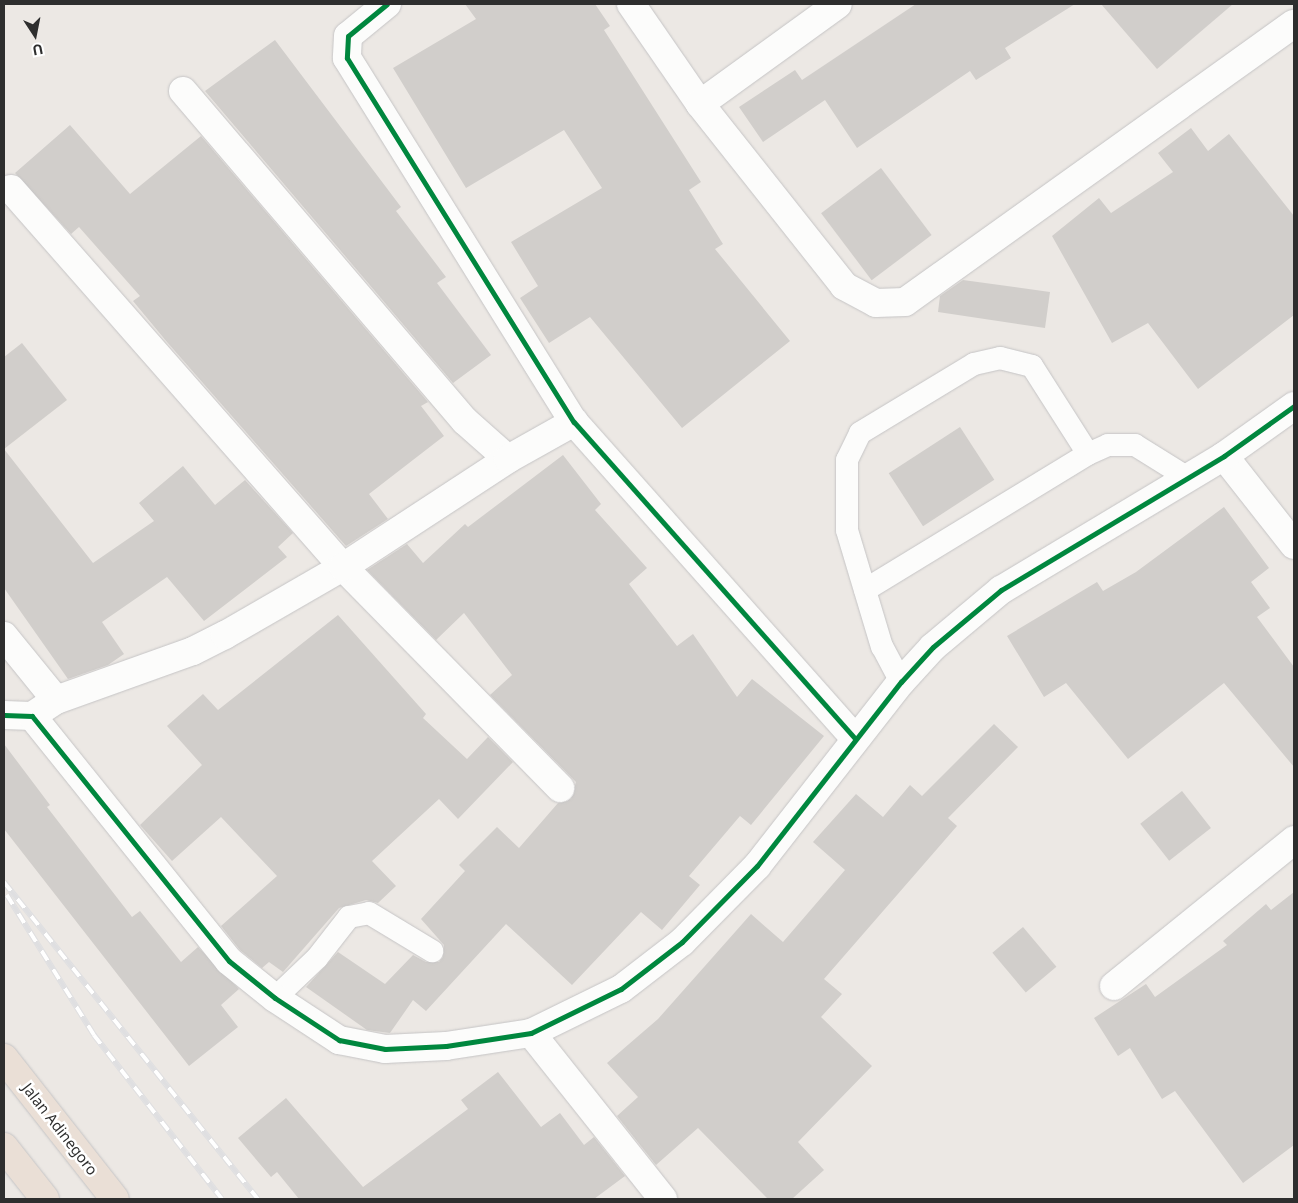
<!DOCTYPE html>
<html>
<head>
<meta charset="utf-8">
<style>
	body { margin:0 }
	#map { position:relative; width:1298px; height:1203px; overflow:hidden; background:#ece8e4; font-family:"Noto Sans",sans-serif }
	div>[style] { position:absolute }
	.building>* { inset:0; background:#d1cecb; transform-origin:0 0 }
	.roads { filter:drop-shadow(0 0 1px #c5c4c5) drop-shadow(0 0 1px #c5c4c5) }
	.lane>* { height:22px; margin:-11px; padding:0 11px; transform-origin:11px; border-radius:11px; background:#fcfcfb }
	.street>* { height:28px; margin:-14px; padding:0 14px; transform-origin:14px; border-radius:14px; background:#fcfcfb }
	.highway>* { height:28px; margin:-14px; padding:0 14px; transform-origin:14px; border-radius:14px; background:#eadfd6 }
	.rail>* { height:5.5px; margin-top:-2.75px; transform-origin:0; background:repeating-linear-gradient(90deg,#fff 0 11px,#dfdfe1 0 22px); box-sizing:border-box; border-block:1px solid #dfdfe1 }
	.cycleway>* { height:5px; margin:-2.5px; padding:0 2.5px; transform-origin:2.5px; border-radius:2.5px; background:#00873e }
	span { translate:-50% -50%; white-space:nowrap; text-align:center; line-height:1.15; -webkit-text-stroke:5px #fff; paint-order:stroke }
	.street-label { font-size:15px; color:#2e2e2e }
	.frame { position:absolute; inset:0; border:5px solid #2e2e2e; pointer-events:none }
	.north { position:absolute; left:10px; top:10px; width:50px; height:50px; -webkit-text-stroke:4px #fff; paint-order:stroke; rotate:169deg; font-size:14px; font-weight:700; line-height:20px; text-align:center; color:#2e2e2e }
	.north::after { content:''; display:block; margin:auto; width:18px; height:22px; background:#2e2e2e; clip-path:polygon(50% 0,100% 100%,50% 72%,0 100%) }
</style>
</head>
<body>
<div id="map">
	<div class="building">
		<i style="clip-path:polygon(465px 4px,595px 4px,610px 26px,604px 30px,701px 182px,689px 190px,723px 244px,715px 249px,790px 341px,682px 428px,590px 317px,549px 343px,520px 298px,538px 286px,511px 242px,602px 188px,564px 130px,466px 188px,393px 68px,476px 19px)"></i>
		<i style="clip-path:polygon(916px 4px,1075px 4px,1005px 48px,1011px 58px,976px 80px,970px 71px,857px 148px,825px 100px,763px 142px,739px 107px,795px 70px,802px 80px)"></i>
		<i style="clip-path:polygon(1101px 4px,1233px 4px,1157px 69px)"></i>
		<i style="clip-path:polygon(275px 40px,401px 207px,396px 211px,446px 277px,437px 283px,491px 355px,453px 383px,205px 91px)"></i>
		<i style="clip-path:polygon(70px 125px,130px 194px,201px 136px,428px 402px,421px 406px,444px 436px,369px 494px,388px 519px,346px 546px,167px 342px,133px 301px,140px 296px,79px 227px,71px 234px,15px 173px)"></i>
		<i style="clip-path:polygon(1191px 128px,1208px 151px,1229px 134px,1294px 216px,1294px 315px,1198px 389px,1148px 323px,1112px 343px,1052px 236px,1099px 198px,1111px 213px,1173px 172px,1158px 153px)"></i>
		<i style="left:881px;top:168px;width:84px;height:75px;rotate:53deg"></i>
		<i style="clip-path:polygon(963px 280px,1050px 292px,1045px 328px,938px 312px,940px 296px)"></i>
		<i style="clip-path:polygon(22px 343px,67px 400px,4px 449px,4px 357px)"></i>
		<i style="left:960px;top:427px;width:63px;height:85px;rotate:57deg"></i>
		<i style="clip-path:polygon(4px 449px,93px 563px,154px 521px,139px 503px,183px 466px,215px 505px,245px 480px,293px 533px,278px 547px,287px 557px,204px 621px,167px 577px,102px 622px,124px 654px,108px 665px,68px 679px,4px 588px)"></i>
		<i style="clip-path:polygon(563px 455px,601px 504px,595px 510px,647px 568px,629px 584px,677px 646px,693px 634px,737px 697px,752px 679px,824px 736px,751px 825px,740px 816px,689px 876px,700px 885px,662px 930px,641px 912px,572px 985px,506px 924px,426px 1011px,413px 1000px,390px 1033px,367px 1030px,306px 987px,338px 952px,385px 984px,413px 955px,426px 962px,439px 962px,443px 957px,444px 945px,421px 919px,465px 871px,459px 865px,497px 827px,519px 848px,558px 803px,571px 799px,576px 782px,490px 695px,512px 675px,464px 613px,436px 640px,367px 570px,407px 544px,423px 563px,465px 524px,468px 527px)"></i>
		<i style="clip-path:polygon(1224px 507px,1269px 568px,1251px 582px,1270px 608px,1257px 617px,1294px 667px,1294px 767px,1224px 683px,1128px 759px,1066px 683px,1044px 697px,1007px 636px,1097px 582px,1103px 591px,1136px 572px)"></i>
		<i style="clip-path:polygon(338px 615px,426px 714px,423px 718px,467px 759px,488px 737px,513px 762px,458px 819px,439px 799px,372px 861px,396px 886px,378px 903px,366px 900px,339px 908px,283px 972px,269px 962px,262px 968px,240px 950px,221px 926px,277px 876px,221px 817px,172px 861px,140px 825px,202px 765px,167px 726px,203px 694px,218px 710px)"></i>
		<i style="clip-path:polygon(994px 724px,1018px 747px,948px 818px,957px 826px,824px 979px,842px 994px,821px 1017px,872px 1066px,798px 1142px,824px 1170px,792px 1199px,768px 1199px,698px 1128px,656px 1165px,617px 1116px,638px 1097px,607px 1063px,658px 1019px,751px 914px,783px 942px,845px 870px,813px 842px,856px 794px,883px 817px,910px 785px,922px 796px)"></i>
		<i style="clip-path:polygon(4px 744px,50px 805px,47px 807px,132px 917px,140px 911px,181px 962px,198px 947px,239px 989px,221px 1005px,238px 1027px,189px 1066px,4px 829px)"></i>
		<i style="left:1182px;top:791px;width:47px;height:53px;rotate:52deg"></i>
		<i style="clip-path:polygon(1294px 892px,1294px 1145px,1243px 1183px,1175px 1091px,1162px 1099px,1130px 1048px,1118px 1056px,1094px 1018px,1146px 984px,1155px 997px,1227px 945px,1223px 941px,1266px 904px,1271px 910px)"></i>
		<i style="left:1023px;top:927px;width:52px;height:40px;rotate:50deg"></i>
		<i style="clip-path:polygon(498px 1072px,541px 1127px,560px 1113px,584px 1145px,594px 1137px,625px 1176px,594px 1199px,299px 1199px,277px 1172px,271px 1177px,238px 1138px,286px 1098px,363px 1187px,468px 1109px,461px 1100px)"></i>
	</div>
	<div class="roads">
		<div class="lane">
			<i style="left:865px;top:590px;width:261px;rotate:-31.4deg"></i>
			<i style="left:1088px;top:454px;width:22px;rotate:-24deg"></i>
			<i style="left:1108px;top:445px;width:27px"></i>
			<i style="left:1135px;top:445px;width:62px;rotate:31.9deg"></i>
			<i style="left:901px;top:682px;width:40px;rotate:-118deg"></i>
			<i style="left:882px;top:647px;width:122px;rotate:-106.7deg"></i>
			<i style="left:847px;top:530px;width:70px;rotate:-90deg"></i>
			<i style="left:847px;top:460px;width:30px;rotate:-64deg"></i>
			<i style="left:860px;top:433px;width:133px;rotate:-31.2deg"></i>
			<i style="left:974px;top:364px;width:27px;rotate:-13deg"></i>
			<i style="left:1000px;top:358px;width:33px;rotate:14deg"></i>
			<i style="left:1032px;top:366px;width:104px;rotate:57.5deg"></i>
			<i style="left:275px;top:998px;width:58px;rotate:-43.6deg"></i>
			<i style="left:317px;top:958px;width:52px;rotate:-52deg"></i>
			<i style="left:349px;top:917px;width:20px;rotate:-11deg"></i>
			<i style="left:369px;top:913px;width:74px;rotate:31.1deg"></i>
		</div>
		<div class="street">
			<i style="left:387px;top:4px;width:50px;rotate:140.6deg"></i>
			<i style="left:348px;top:36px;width:22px;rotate:93deg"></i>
			<i style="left:347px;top:58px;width:429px;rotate:58.1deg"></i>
			<i style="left:574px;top:422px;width:423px;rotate:48.4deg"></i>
			<i style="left:631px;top:4px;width:121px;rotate:55.4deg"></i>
			<i style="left:700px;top:104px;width:232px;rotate:51.6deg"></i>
			<i style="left:844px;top:286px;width:36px;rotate:28deg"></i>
			<i style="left:876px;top:303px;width:29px;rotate:-2deg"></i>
			<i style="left:905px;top:302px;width:478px;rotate:-35.6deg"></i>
			<i style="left:183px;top:91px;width:434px;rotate:49.5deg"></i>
			<i style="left:465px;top:421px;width:57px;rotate:41.5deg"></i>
			<i style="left:700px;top:104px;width:170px;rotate:-35.9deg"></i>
			<i style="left:11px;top:189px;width:503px;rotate:48.71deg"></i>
			<i style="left:343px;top:567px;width:310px;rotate:45.5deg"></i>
			<i style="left:1224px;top:456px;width:113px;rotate:51.8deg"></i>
			<i style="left:4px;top:636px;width:82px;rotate:50.9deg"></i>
			<i style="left:4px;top:715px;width:28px;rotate:2deg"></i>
			<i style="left:32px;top:716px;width:314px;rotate:51.2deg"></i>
			<i style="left:229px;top:961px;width:59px;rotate:38.8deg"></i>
			<i style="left:275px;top:998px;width:77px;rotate:33.3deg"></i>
			<i style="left:339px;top:1040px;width:47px;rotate:11.1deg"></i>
			<i style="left:385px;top:1049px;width:61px;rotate:-2.8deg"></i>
			<i style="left:446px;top:1046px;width:86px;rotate:-8.7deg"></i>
			<i style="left:531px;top:1033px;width:100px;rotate:-26.1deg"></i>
			<i style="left:621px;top:989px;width:77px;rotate:-37.6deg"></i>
			<i style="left:682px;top:942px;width:107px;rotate:-45.4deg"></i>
			<i style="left:757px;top:866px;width:234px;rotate:-52deg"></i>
			<i style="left:901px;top:682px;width:47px;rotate:-47.6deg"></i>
			<i style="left:933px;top:647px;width:89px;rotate:-40deg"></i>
			<i style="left:1001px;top:590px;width:260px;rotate:-31deg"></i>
			<i style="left:1224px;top:456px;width:86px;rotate:-35.5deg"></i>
			<i style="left:32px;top:716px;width:29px;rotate:-34deg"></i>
			<i style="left:56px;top:700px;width:145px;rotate:-19.7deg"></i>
			<i style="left:193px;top:651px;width:36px;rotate:-27deg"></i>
			<i style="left:225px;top:635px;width:136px;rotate:-30deg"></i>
			<i style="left:343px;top:567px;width:197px;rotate:-33.2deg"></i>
			<i style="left:508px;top:459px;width:76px;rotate:-29.3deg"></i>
			<i style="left:1114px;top:986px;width:232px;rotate:-39deg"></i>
			<i style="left:531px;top:1033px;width:212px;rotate:51.5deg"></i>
		</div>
		<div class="highway">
			<i style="left:4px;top:1058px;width:179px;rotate:51.8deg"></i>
			<i style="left:4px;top:1147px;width:66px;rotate:51.7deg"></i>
		</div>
	</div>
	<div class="rail">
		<i style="left:4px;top:882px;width:406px;rotate:51.3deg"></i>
		<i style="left:7px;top:895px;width:165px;rotate:58.1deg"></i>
		<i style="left:94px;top:1035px;width:208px;rotate:52deg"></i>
	</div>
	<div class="cycleway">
		<i style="left:387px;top:4px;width:50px;rotate:140.6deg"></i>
		<i style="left:348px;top:36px;width:22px;rotate:93deg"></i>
		<i style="left:347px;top:58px;width:429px;rotate:58.1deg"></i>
		<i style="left:574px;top:422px;width:423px;rotate:48.4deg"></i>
		<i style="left:4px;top:715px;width:28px;rotate:2deg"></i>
		<i style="left:32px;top:716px;width:314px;rotate:51.2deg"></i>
		<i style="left:229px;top:961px;width:59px;rotate:38.8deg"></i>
		<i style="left:275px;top:998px;width:77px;rotate:33.3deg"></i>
		<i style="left:339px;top:1040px;width:47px;rotate:11.1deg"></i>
		<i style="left:385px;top:1049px;width:61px;rotate:-2.8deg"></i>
		<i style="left:446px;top:1046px;width:86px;rotate:-8.7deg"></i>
		<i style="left:531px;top:1033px;width:100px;rotate:-26.1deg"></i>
		<i style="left:621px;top:989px;width:77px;rotate:-37.6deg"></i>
		<i style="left:682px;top:942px;width:107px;rotate:-45.4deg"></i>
		<i style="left:757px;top:866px;width:234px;rotate:-52deg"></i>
		<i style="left:901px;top:682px;width:47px;rotate:-47.6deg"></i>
		<i style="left:933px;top:647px;width:89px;rotate:-40deg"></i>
		<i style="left:1001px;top:590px;width:260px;rotate:-31deg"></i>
		<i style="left:1224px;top:456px;width:86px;rotate:-35.5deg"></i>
	</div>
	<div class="street-label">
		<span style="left:60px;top:1129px;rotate:52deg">Jalan Adinegoro</span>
	</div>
	<div class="frame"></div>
	<div class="north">U</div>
</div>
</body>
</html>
